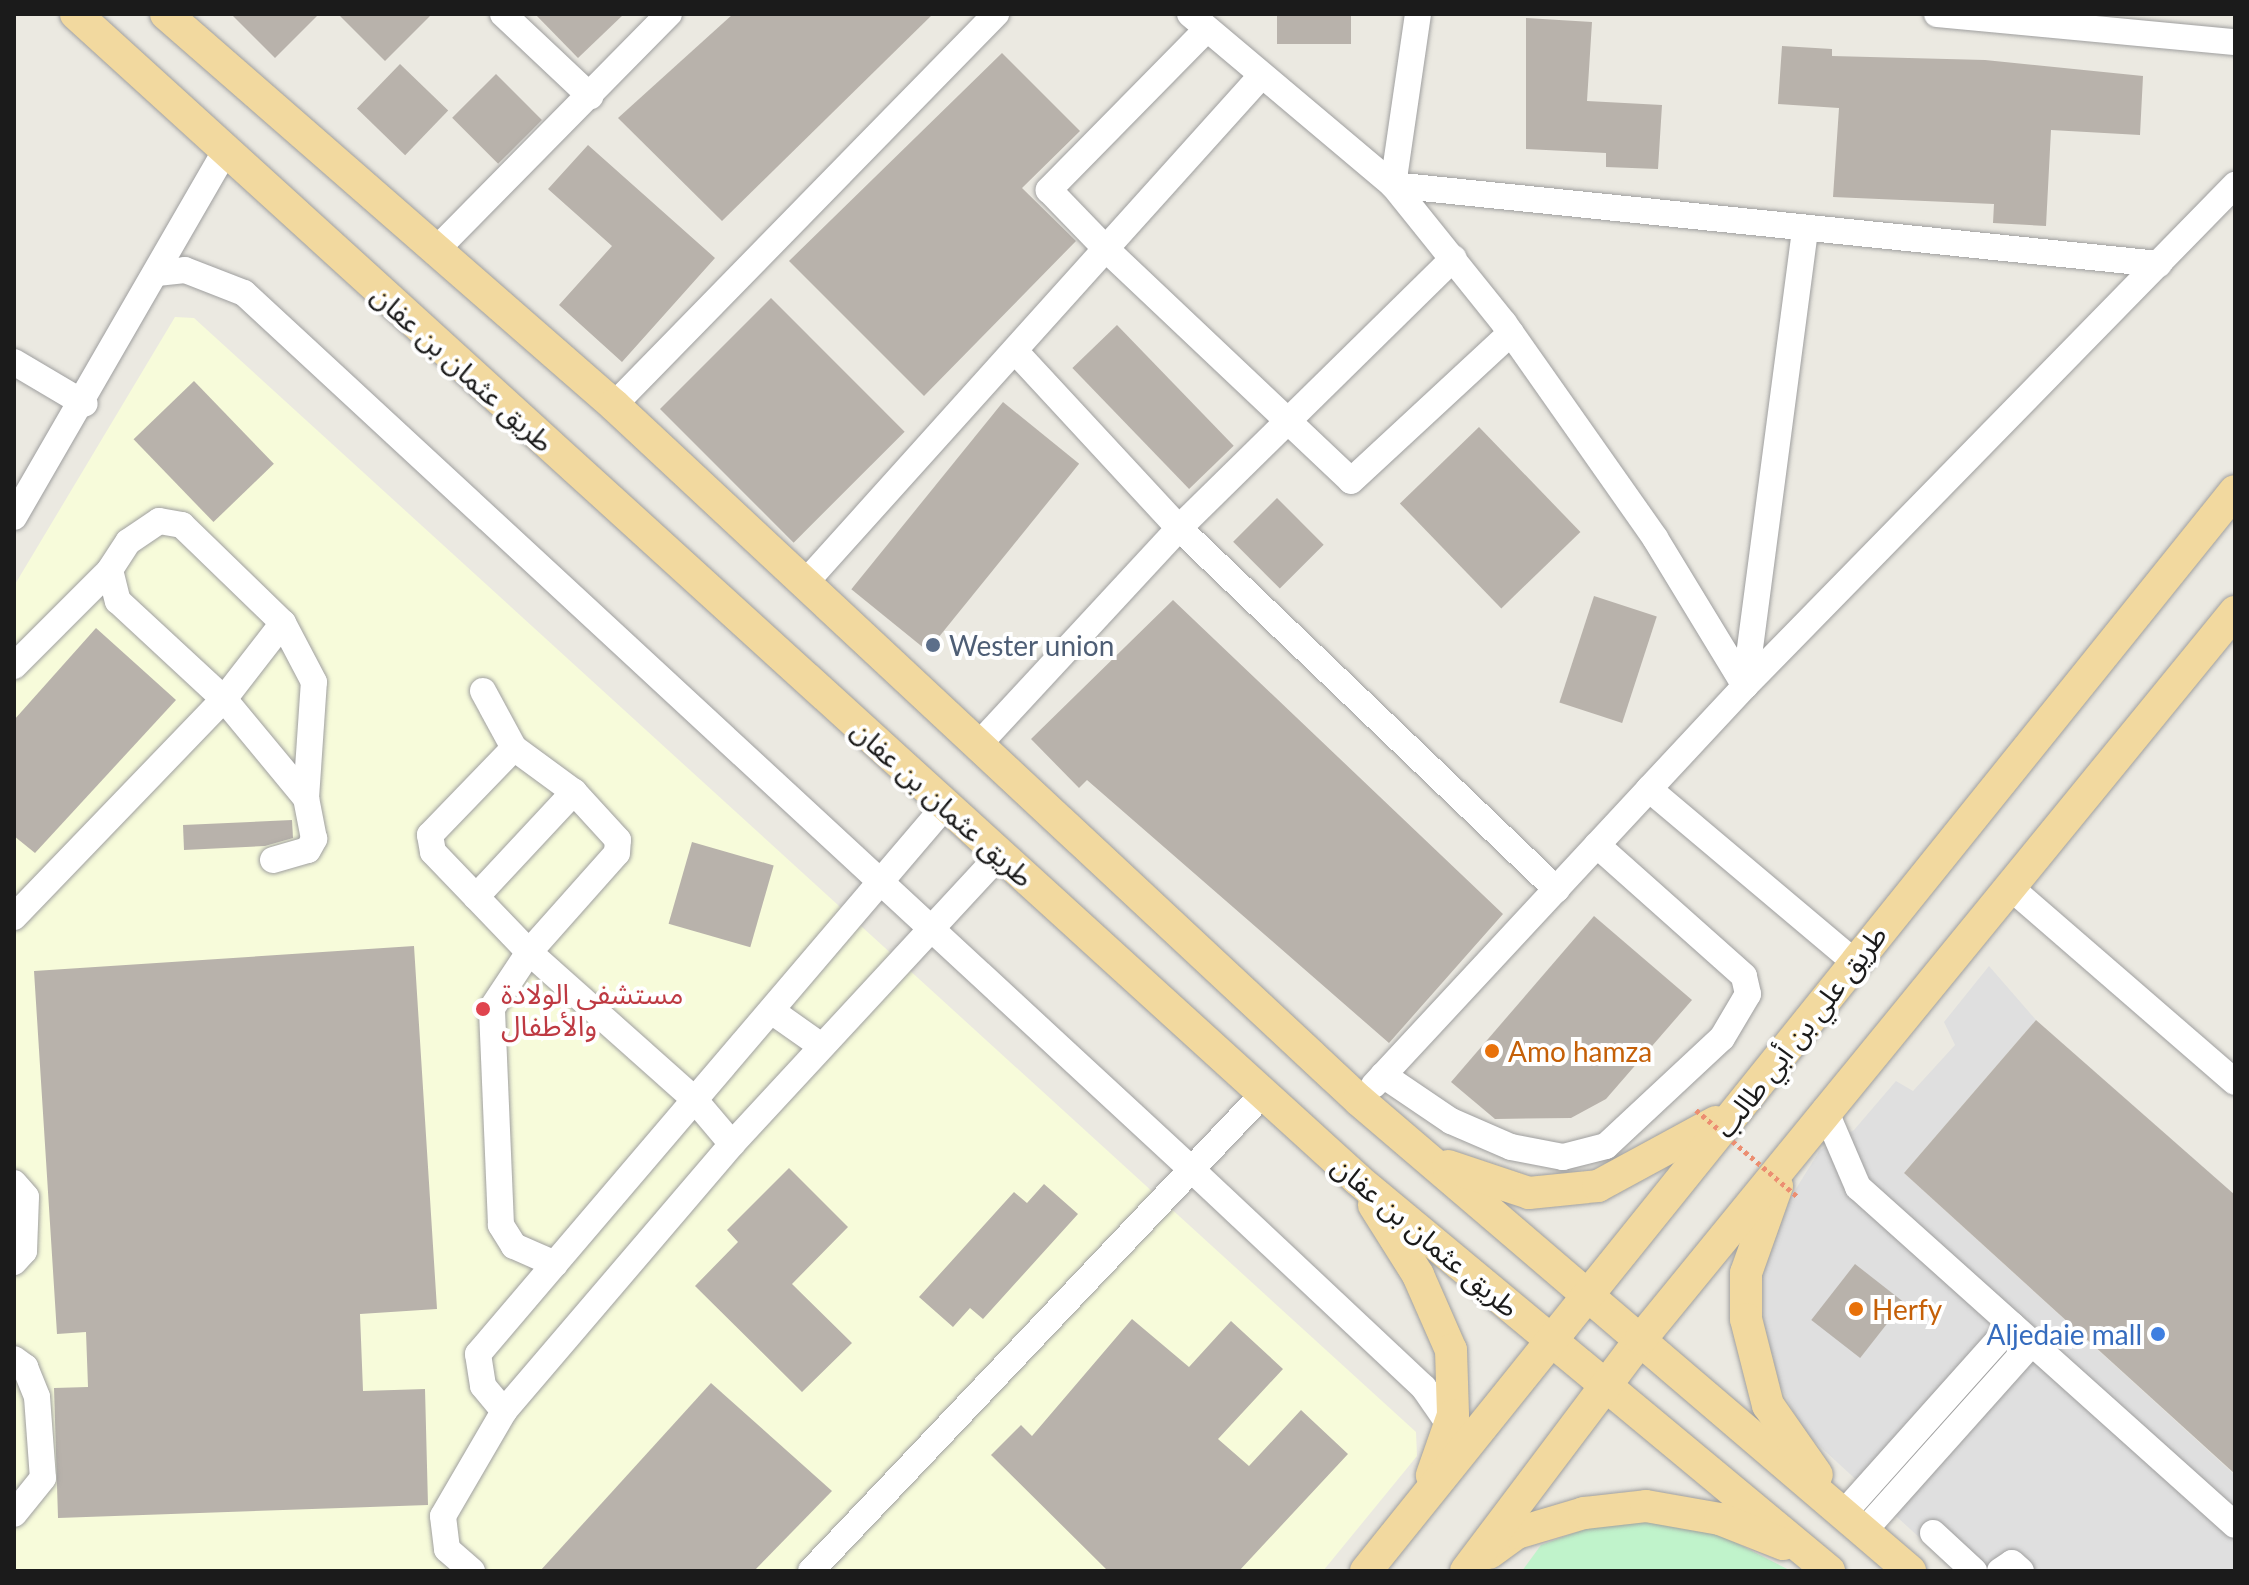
<!DOCTYPE html>
<html>
<head>
<meta charset="utf-8">
<style>
	body { margin:0 }
	#map { position:relative; width:2249px; height:1585px; overflow:hidden; background:#ebe9e1; font-family:Lato,"Noto Sans Arabic",sans-serif }
	div>[style] { position:absolute }
	.education>* { inset:0; background:#f7fbda }
	.park>* { inset:0; background:#c0f3cb }
	.parking>* { inset:0; background:#dfdfdf }
	.building>* { inset:0; background:#b8b2ab; transform-origin:0 0 }
	.roads { filter:drop-shadow(0 0 2px #9f9f9f) drop-shadow(0 0 2px #9f9f9f) }
	.minor>* { height:26px; margin:-13px; padding:0 13px; transform-origin:13px; border-radius:13px; background:#fff }
	.major>* { height:32px; margin:-16px; padding:0 16px; transform-origin:16px; border-radius:16px; background:#f2d99f }
	.path-bridge>* { height:5px; margin-top:-2.5px; transform-origin:0; background:repeating-linear-gradient(90deg,#ec8e71 0 4px,transparent 0 8px) }
	.dots>* { width:22px; height:22px; translate:-50% -50%; box-sizing:border-box; border:4px solid #fff; border-radius:50% }
	span { translate:-50% -50%; white-space:nowrap; text-align:center; line-height:1.15; -webkit-text-stroke:8px #fff; paint-order:stroke }
	.street-label { font-size:28px; color:#1b1b1b }
	.service-label { font-size:28px; color:#4e5e75 }
	.left { translate:0 -50%; text-align:left }
	.health-label { font-size:28px; color:#be3a42 }
	.food-label { font-size:28px; color:#c56008 }
	.shop-label { font-size:28px; color:#366cbe }
	.right { translate:-100% -50%; text-align:right }
	.frame { position:absolute; inset:0; border:16px solid #1b1b1b; pointer-events:none }
</style>
</head>
<body>
<div id="map">
	<div class="education">
		<i style="clip-path:polygon(175px 317px,194px 318px,1416px 1432px,1417px 1456px,1323px 1571px,14px 1571px,14px 586px)"></i>
	</div>
	<div class="park">
		<i style="clip-path:polygon(1646px 1518px,1713px 1531px,1791px 1571px,1522px 1571px,1541px 1545px,1596px 1525px)"></i>
	</div>
	<div class="parking">
		<i style="clip-path:polygon(1989px 966px,2036px 1020px,1904px 1173px,2235px 1475px,2235px 1571px,1956px 1571px,1803px 1431px,1765px 1355px,1762px 1273px,1771px 1229px,1820px 1150px,1854px 1130px,1896px 1081px,1913px 1091px,1955px 1045px,1944px 1022px)"></i>
	</div>
	<div class="building">
		<i style="clip-path:polygon(231px 14px,319px 14px,275px 58px)"></i>
		<i style="clip-path:polygon(338px 14px,432px 14px,385px 61px)"></i>
		<i style="clip-path:polygon(535px 14px,624px 14px,578px 58px)"></i>
		<i style="clip-path:polygon(733px 14px,933px 14px,722px 221px,618px 118px)"></i>
		<i style="left:1277px;top:14px;width:74px;height:30px"></i>
		<i style="clip-path:polygon(1526px 18px,1592px 22px,1587px 101px,1662px 105px,1658px 169px,1606px 167px,1606px 153px,1526px 149px)"></i>
		<i style="clip-path:polygon(1782px 46px,1832px 49px,1832px 56px,1985px 60px,2143px 76px,2140px 135px,2051px 130px,2046px 226px,1993px 223px,1994px 204px,1833px 197px,1839px 108px,1778px 104px)"></i>
		<i style="clip-path:polygon(1002px 53px,1080px 131px,1022px 188px,1076px 241px,924px 396px,789px 261px)"></i>
		<i style="left:400px;top:64px;width:67px;height:62px;rotate:44deg"></i>
		<i style="left:496px;top:74px;width:65px;height:62px;rotate:45deg"></i>
		<i style="clip-path:polygon(588px 145px,715px 258px,622px 362px,559px 305px,612px 246px,548px 189px)"></i>
		<i style="left:771px;top:298px;width:189px;height:157px;rotate:45deg"></i>
		<i style="left:1117px;top:325px;width:168px;height:62px;rotate:46deg"></i>
		<i style="left:194px;top:381px;width:115px;height:84px;rotate:46deg"></i>
		<i style="left:1003px;top:402px;width:98px;height:241px;rotate:39deg"></i>
		<i style="left:1479px;top:427px;width:146px;height:110px;rotate:46deg"></i>
		<i style="left:1277px;top:498px;width:66px;height:62px;rotate:45deg"></i>
		<i style="left:1594px;top:596px;width:66px;height:112px;rotate:18deg"></i>
		<i style="clip-path:polygon(1173px 600px,1503px 914px,1389px 1043px,1087px 780px,1079px 788px,1031px 739px)"></i>
		<i style="clip-path:polygon(96px 628px,176px 700px,35px 853px,14px 836px,14px 720px)"></i>
		<i style="clip-path:polygon(292px 820px,293px 838px,265px 846px,184px 850px,183px 825px)"></i>
		<i style="left:692px;top:842px;width:85px;height:85px;rotate:16deg"></i>
		<i style="clip-path:polygon(1594px 916px,1692px 1000px,1606px 1099px,1571px 1118px,1495px 1119px,1451px 1082px)"></i>
		<i style="clip-path:polygon(414px 946px,437px 1309px,360px 1314px,363px 1391px,425px 1389px,428px 1505px,58px 1518px,54px 1388px,88px 1387px,86px 1332px,57px 1334px,34px 971px)"></i>
		<i style="clip-path:polygon(2036px 1020px,2235px 1195px,2235px 1474px,1904px 1173px)"></i>
		<i style="clip-path:polygon(789px 1168px,848px 1227px,792px 1284px,852px 1343px,802px 1392px,695px 1286px,738px 1242px,727px 1230px)"></i>
		<i style="clip-path:polygon(1044px 1184px,1078px 1214px,983px 1319px,970px 1308px,953px 1327px,919px 1297px,1014px 1192px,1027px 1203px)"></i>
		<i style="left:1855px;top:1264px;width:62px;height:71px;rotate:38deg"></i>
		<i style="clip-path:polygon(1132px 1319px,1189px 1367px,1231px 1321px,1283px 1369px,1218px 1439px,1249px 1466px,1301px 1410px,1348px 1454px,1239px 1571px,1108px 1571px,991px 1455px,1021px 1425px,1032px 1436px)"></i>
		<i style="clip-path:polygon(711px 1383px,832px 1491px,754px 1571px,540px 1571px)"></i>
	</div>
	<div class="roads">
		<div class="minor">
			<i style="left:503px;top:14px;width:120px;rotate:43.3deg"></i>
			<i style="left:1190px;top:14px;width:265px;rotate:40.1deg"></i>
			<i style="left:1393px;top:185px;width:177px;rotate:51.2deg"></i>
			<i style="left:1504px;top:323px;width:263px;rotate:54.9deg"></i>
			<i style="left:1655px;top:538px;width:173px;rotate:58.7deg"></i>
			<i style="left:1745px;top:686px;width:141px;rotate:133deg"></i>
			<i style="left:1649px;top:789px;width:267px;rotate:40.1deg"></i>
			<i style="left:1418px;top:14px;width:173px;rotate:98.3deg"></i>
			<i style="left:1393px;top:185px;width:770px;rotate:5.89deg"></i>
			<i style="left:1937px;top:14px;width:299px;rotate:5.4deg"></i>
			<i style="left:1207px;top:29px;width:226px;rotate:134.5deg"></i>
			<i style="left:1049px;top:190px;width:82px;rotate:46deg"></i>
			<i style="left:1106px;top:249px;width:337px;rotate:43.4deg"></i>
			<i style="left:1351px;top:481px;width:218px;rotate:-42.8deg"></i>
			<i style="left:438px;top:248px;width:329px;rotate:-45.4deg"></i>
			<i style="left:157px;top:273px;width:28px;rotate:-6deg"></i>
			<i style="left:185px;top:270px;width:63px;rotate:21.3deg"></i>
			<i style="left:244px;top:293px;width:1291px;rotate:42.77deg"></i>
			<i style="left:1192px;top:1170px;width:318px;rotate:43.2deg"></i>
			<i style="left:1424px;top:1388px;width:47px;rotate:55.3deg"></i>
			<i style="left:1015px;top:351px;width:241px;rotate:47.2deg"></i>
			<i style="left:1179px;top:528px;width:523px;rotate:43.76deg"></i>
			<i style="left:14px;top:362px;width:82px;rotate:30.6deg"></i>
			<i style="left:614px;top:405px;width:547px;rotate:-45.67deg"></i>
			<i style="left:14px;top:517px;width:422px;rotate:-60deg"></i>
			<i style="left:805px;top:583px;width:683px;rotate:-48.03deg"></i>
			<i style="left:14px;top:666px;width:136px;rotate:-45deg"></i>
			<i style="left:1745px;top:686px;width:701px;rotate:-45.64deg"></i>
			<i style="left:1745px;top:686px;width:460px;rotate:-82.5deg"></i>
			<i style="left:483px;top:691px;width:65px;rotate:61.5deg"></i>
			<i style="left:981px;top:742px;width:292px;rotate:-47.2deg"></i>
			<i style="left:1179px;top:528px;width:385px;rotate:-44.5deg"></i>
			<i style="left:945px;top:806px;width:720px;rotate:130.44deg"></i>
			<i style="left:478px;top:1354px;width:32px;rotate:81deg"></i>
			<i style="left:483px;top:1386px;width:33px;rotate:50deg"></i>
			<i style="left:504px;top:1411px;width:351px;rotate:-49.5deg"></i>
			<i style="left:732px;top:1144px;width:394px;rotate:-47.2deg"></i>
			<i style="left:273px;top:860px;width:36px;rotate:-16deg"></i>
			<i style="left:308px;top:850px;width:13px;rotate:-61deg"></i>
			<i style="left:314px;top:839px;width:42px;rotate:-101deg"></i>
			<i style="left:306px;top:798px;width:116px;rotate:-86.1deg"></i>
			<i style="left:314px;top:682px;width:67px;rotate:-117.7deg"></i>
			<i style="left:283px;top:623px;width:141px;rotate:-135.9deg"></i>
			<i style="left:182px;top:525px;width:23px;rotate:-170deg"></i>
			<i style="left:159px;top:521px;width:37px;rotate:146deg"></i>
			<i style="left:128px;top:542px;width:33px;rotate:123deg"></i>
			<i style="left:110px;top:570px;width:32px;rotate:76deg"></i>
			<i style="left:118px;top:601px;width:144px;rotate:42.8deg"></i>
			<i style="left:224px;top:699px;width:96px;rotate:-52.2deg"></i>
			<i style="left:2011px;top:888px;width:296px;rotate:40.9deg"></i>
			<i style="left:476px;top:897px;width:144px;rotate:-47deg"></i>
			<i style="left:14px;top:917px;width:303px;rotate:-46.1deg"></i>
			<i style="left:224px;top:699px;width:129px;rotate:50.4deg"></i>
			<i style="left:773px;top:1012px;width:57px;rotate:35.1deg"></i>
			<i style="left:1383px;top:1075px;width:82px;rotate:34.1deg"></i>
			<i style="left:1451px;top:1121px;width:65px;rotate:23.4deg"></i>
			<i style="left:1511px;top:1147px;width:53px;rotate:10.9deg"></i>
			<i style="left:1563px;top:1157px;width:44px;rotate:-14.3deg"></i>
			<i style="left:1606px;top:1146px;width:158px;rotate:-43deg"></i>
			<i style="left:1722px;top:1038px;width:51px;rotate:-59.4deg"></i>
			<i style="left:1748px;top:994px;width:18px;rotate:-103deg"></i>
			<i style="left:1744px;top:976px;width:197px;rotate:-138.3deg"></i>
			<i style="left:1374px;top:1085px;width:404px;rotate:-47.1deg"></i>
			<i style="left:1825px;top:1110px;width:84px;rotate:66.8deg"></i>
			<i style="left:1858px;top:1187px;width:506px;rotate:41.88deg"></i>
			<i style="left:14px;top:1183px;width:18px;rotate:49deg"></i>
			<i style="left:26px;top:1197px;width:54px;rotate:92.1deg"></i>
			<i style="left:24px;top:1251px;width:15px;rotate:132deg"></i>
			<i style="left:555px;top:1264px;width:45px;rotate:-156.3deg"></i>
			<i style="left:514px;top:1246px;width:25px;rotate:-122deg"></i>
			<i style="left:501px;top:1225px;width:217px;rotate:-92.4deg"></i>
			<i style="left:492px;top:1008px;width:67px;rotate:-56.5deg"></i>
			<i style="left:529px;top:952px;width:132px;rotate:-48.4deg"></i>
			<i style="left:617px;top:853px;width:13px;rotate:-86deg"></i>
			<i style="left:618px;top:840px;width:65px;rotate:-132.5deg"></i>
			<i style="left:574px;top:792px;width:74px;rotate:-143.7deg"></i>
			<i style="left:514px;top:748px;width:121px;rotate:134deg"></i>
			<i style="left:430px;top:835px;width:17px;rotate:80deg"></i>
			<i style="left:433px;top:852px;width:139px;rotate:46.2deg"></i>
			<i style="left:529px;top:952px;width:221px;rotate:41.7deg"></i>
			<i style="left:694px;top:1099px;width:59px;rotate:49.8deg"></i>
			<i style="left:14px;top:1359px;width:14px;rotate:36deg"></i>
			<i style="left:25px;top:1367px;width:32px;rotate:68deg"></i>
			<i style="left:37px;top:1397px;width:81px;rotate:85.8deg"></i>
			<i style="left:43px;top:1478px;width:46px;rotate:128.9deg"></i>
			<i style="left:1842px;top:1515px;width:255px;rotate:-48.2deg"></i>
			<i style="left:1863px;top:1532px;width:254px;rotate:-48.2deg"></i>
			<i style="left:1933px;top:1533px;width:56px;rotate:42.8deg"></i>
			<i style="left:472px;top:1571px;width:33px;rotate:-139deg"></i>
			<i style="left:447px;top:1549px;width:33px;rotate:-97deg"></i>
			<i style="left:443px;top:1516px;width:121px;rotate:-59.8deg"></i>
			<i style="left:811px;top:1571px;width:657px;rotate:-46.54deg"></i>
			<i style="left:2000px;top:1571px;width:14px;rotate:-34deg"></i>
			<i style="left:2012px;top:1563px;width:12px;rotate:42deg"></i>
		</div>
		<div class="major">
			<i style="left:76px;top:14px;width:1732px;rotate:42.28deg"></i>
			<i style="left:1357px;top:1179px;width:614px;rotate:39.71deg"></i>
			<i style="left:166px;top:14px;width:595px;rotate:41.11deg"></i>
			<i style="left:614px;top:405px;width:1019px;rotate:43.01deg"></i>
			<i style="left:1359px;top:1100px;width:725px;rotate:40.52deg"></i>
			<i style="left:1448px;top:1166px;width:85px;rotate:18.4deg"></i>
			<i style="left:1529px;top:1193px;width:69px;rotate:-5.8deg"></i>
			<i style="left:1598px;top:1186px;width:134px;rotate:-28.5deg"></i>
			<i style="left:1777px;top:1186px;width:92px;rotate:109.6deg"></i>
			<i style="left:1746px;top:1273px;width:46px;rotate:90deg"></i>
			<i style="left:1746px;top:1319px;width:89px;rotate:75.7deg"></i>
			<i style="left:1768px;top:1405px;width:85px;rotate:55deg"></i>
			<i style="left:1374px;top:1205px;width:83px;rotate:57.8deg"></i>
			<i style="left:1418px;top:1275px;width:82px;rotate:66.3deg"></i>
			<i style="left:1451px;top:1350px;width:65px;rotate:88.2deg"></i>
			<i style="left:1453px;top:1415px;width:64px;rotate:109.3deg"></i>
			<i style="left:1489px;top:1553px;width:34px;rotate:-36deg"></i>
			<i style="left:1517px;top:1533px;width:70px;rotate:-16.6deg"></i>
			<i style="left:1584px;top:1513px;width:62px;rotate:-6.4deg"></i>
			<i style="left:1646px;top:1506px;width:75px;rotate:10deg"></i>
			<i style="left:1720px;top:1519px;width:68px;rotate:21.6deg"></i>
			<i style="left:1366px;top:1571px;width:1386px;rotate:-51.18deg"></i>
			<i style="left:1466px;top:1571px;width:291px;rotate:-53deg"></i>
			<i style="left:1641px;top:1339px;width:939px;rotate:-50.75deg"></i>
		</div>
	</div>
	<div class="path-bridge">
		<i style="left:1696px;top:1110px;width:135px;rotate:40.5deg"></i>
	</div>
	<div class="dots">
		<i style="left:933px;top:645px;background:#5c6f8a"></i>
		<i style="left:483px;top:1009px;background:#e0444e"></i>
		<i style="left:1492px;top:1051px;background:#e8710a"></i>
		<i style="left:1856px;top:1309px;background:#e8710a"></i>
		<i style="left:2158px;top:1334px;background:#3f7fe0"></i>
	</div>
	<div class="street-label">
		<span style="left:463px;top:368px;rotate:42deg">طريق عثمان بن عفان</span>
		<span style="left:943px;top:803px;rotate:42deg">طريق عثمان بن عفان</span>
		<span style="left:1800px;top:1031px;rotate:-52deg">طريق علي بن أبي طالب</span>
		<span style="left:1426px;top:1236px;rotate:40deg">طريق عثمان بن عفان</span>
	</div>
	<div class="service-label">
		<span class="left" style="left:949px;top:645px">Wester union</span>
	</div>
	<div class="health-label">
		<span class="left" style="left:501px;top:1009px">مستشفى الولادة<br>والأطفال</span>
	</div>
	<div class="food-label">
		<span class="left" style="left:1508px;top:1051px">Amo hamza</span>
		<span class="left" style="left:1872px;top:1309px">Herfy</span>
	</div>
	<div class="shop-label">
		<span class="right" style="left:2142px;top:1334px">Aljedaie mall</span>
	</div>
	<div class="frame"></div>
</div>
</body>
</html>
